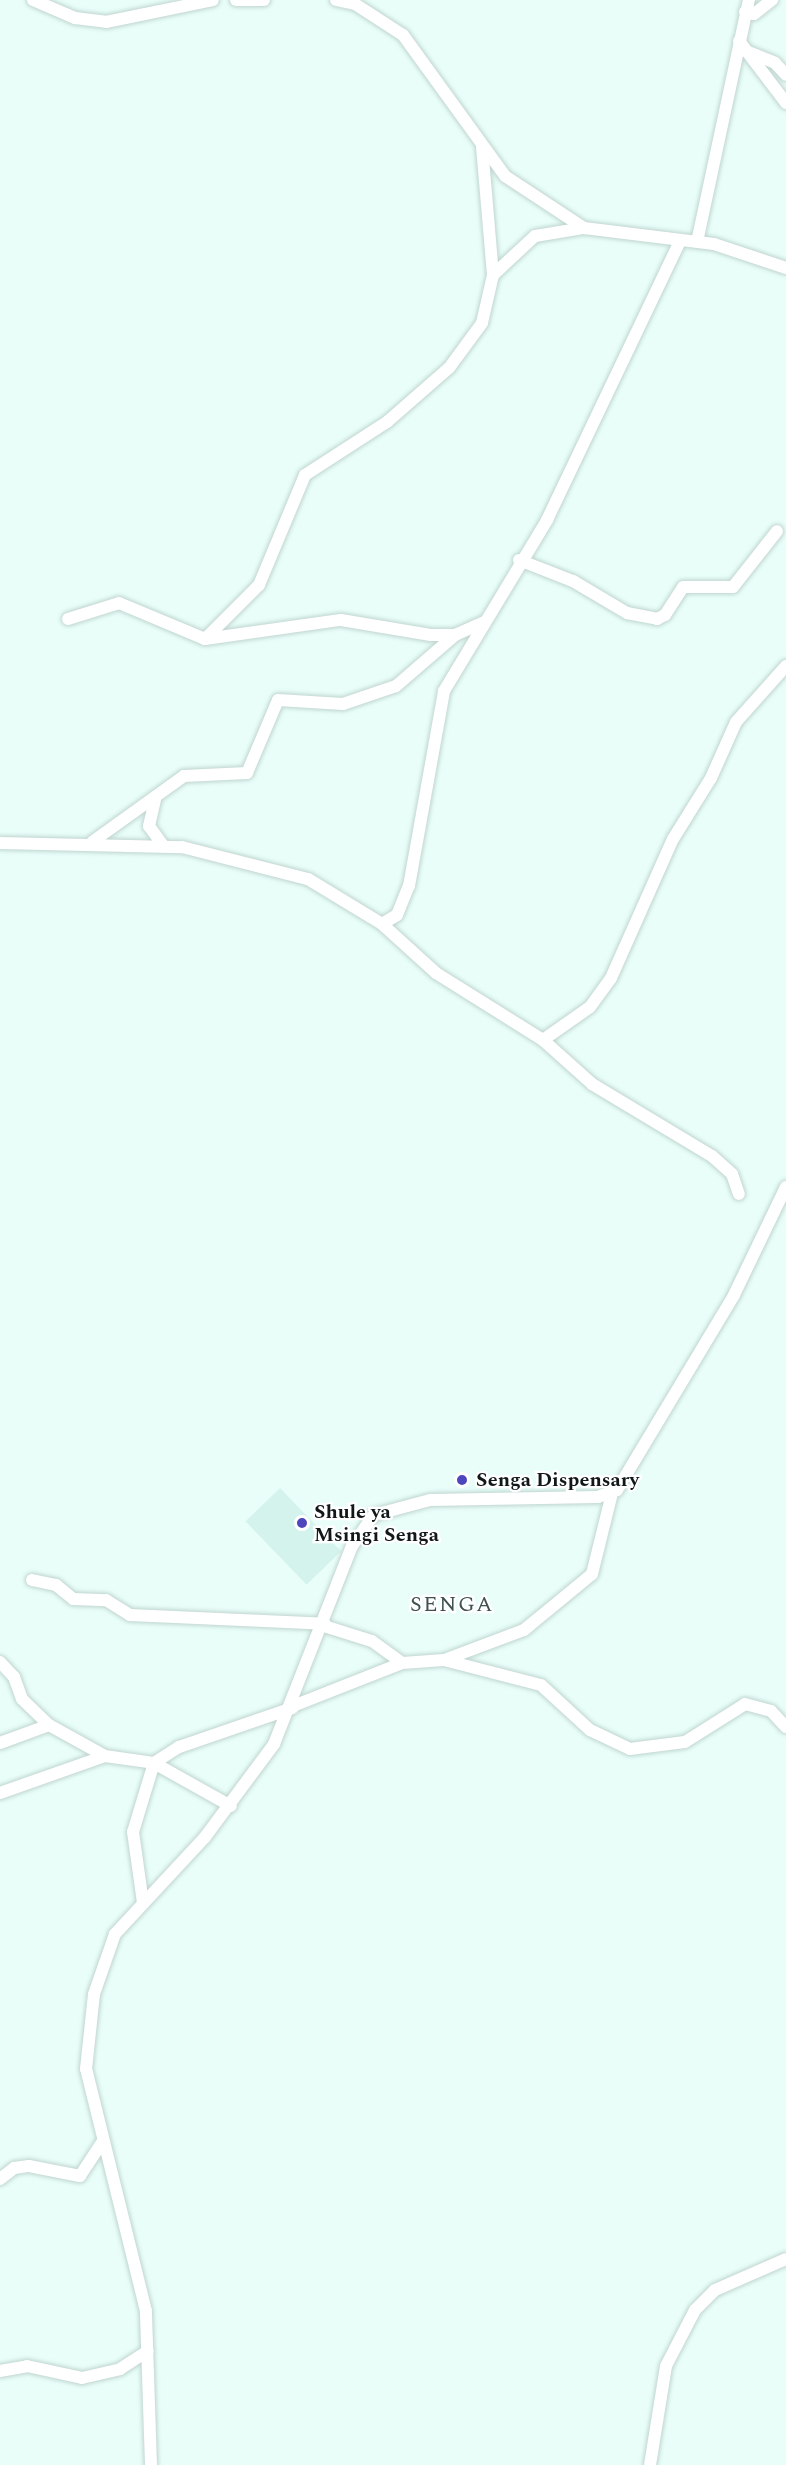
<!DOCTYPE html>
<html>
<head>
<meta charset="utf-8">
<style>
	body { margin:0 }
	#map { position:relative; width:786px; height:2465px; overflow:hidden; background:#e9fef9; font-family:Spectral,serif }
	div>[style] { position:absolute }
	.built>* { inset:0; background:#d5f3ed; transform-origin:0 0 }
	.roads { filter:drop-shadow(0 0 2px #c0d5d0) drop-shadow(0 0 2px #c0d5d0) }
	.minor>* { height:12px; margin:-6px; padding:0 6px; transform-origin:6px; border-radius:6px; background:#fff }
	.dots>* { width:16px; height:16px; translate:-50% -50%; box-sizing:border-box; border:3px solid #fff; border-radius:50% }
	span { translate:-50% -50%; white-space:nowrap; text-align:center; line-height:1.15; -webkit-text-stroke:4.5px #fff; paint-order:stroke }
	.poi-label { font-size:20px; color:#111817; font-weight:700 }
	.left { translate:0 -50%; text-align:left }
	.quarter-label { font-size:22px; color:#40524e; letter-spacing:1.5px }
</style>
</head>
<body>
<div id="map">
	<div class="built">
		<i style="left:280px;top:1488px;width:88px;height:48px;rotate:46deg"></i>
	</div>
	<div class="roads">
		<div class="minor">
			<i style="left:33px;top:0;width:46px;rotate:23.2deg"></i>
			<i style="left:75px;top:18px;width:31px;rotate:7deg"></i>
			<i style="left:106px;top:22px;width:109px;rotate:-11.6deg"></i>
			<i style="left:236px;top:0;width:28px"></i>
			<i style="left:336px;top:0;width:19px;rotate:12deg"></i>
			<i style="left:355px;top:4px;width:57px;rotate:32.9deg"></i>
			<i style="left:403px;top:35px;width:174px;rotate:54.1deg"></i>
			<i style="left:505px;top:176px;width:95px;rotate:33.4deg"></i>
			<i style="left:584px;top:228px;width:131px;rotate:7deg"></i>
			<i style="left:714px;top:244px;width:76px;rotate:18.4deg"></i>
			<i style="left:745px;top:12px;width:9px;rotate:13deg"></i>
			<i style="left:754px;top:14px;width:23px;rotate:-38deg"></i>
			<i style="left:739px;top:41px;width:78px;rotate:52.8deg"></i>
			<i style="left:746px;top:51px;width:31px;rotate:22deg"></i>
			<i style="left:775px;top:63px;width:16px;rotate:47deg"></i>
			<i style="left:697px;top:242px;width:248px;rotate:-77.9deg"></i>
			<i style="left:493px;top:275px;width:57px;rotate:-42.9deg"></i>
			<i style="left:535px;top:236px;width:50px;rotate:-9.3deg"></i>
			<i style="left:519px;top:560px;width:58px;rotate:21.3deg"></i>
			<i style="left:573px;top:581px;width:63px;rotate:30.7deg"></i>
			<i style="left:627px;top:613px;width:31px;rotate:11deg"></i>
			<i style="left:657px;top:619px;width:9px;rotate:-27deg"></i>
			<i style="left:665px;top:615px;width:33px;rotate:-57deg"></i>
			<i style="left:683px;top:587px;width:50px"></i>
			<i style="left:733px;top:587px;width:71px;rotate:-51.8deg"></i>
			<i style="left:68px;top:619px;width:53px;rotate:-17.4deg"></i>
			<i style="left:119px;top:603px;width:93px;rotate:22.7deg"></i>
			<i style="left:205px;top:639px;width:137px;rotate:-8deg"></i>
			<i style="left:341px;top:620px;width:91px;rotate:9.5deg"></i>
			<i style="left:431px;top:635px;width:24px"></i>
			<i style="left:455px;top:635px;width:32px;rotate:-24deg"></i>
			<i style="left:205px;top:639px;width:76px;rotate:-45deg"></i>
			<i style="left:259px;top:585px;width:119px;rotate:-67.3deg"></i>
			<i style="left:305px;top:475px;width:98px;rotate:-32.9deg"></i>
			<i style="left:387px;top:422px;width:82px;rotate:-41.1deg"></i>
			<i style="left:449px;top:368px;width:56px;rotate:-53.7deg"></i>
			<i style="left:482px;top:323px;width:49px;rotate:-77.1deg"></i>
			<i style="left:493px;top:275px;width:128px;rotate:-94.9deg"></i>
			<i style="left:155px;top:800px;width:27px;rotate:103deg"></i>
			<i style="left:149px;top:826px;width:24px;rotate:54deg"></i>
			<i style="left:92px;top:842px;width:113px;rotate:-35.7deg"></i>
			<i style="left:184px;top:776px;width:63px;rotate:-2.7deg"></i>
			<i style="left:247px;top:773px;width:79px;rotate:-67deg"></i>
			<i style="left:278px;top:700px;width:65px;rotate:3.5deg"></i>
			<i style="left:343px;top:704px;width:56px;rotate:-18.8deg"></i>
			<i style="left:396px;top:686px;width:78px;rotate:-40.8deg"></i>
			<i style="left:0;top:843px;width:182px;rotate:1.3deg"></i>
			<i style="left:182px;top:847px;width:130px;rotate:14.3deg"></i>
			<i style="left:308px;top:879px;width:87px;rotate:31.3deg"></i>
			<i style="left:382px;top:924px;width:73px;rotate:42.2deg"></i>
			<i style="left:436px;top:973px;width:126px;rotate:32.1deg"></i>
			<i style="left:543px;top:1040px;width:66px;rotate:41.9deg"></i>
			<i style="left:592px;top:1084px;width:140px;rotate:31deg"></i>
			<i style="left:712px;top:1156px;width:27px;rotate:42deg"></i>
			<i style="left:732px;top:1174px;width:21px;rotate:71deg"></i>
			<i style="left:382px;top:924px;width:17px;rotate:-31deg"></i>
			<i style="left:397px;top:915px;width:31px;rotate:-68deg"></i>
			<i style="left:409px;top:886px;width:198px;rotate:-79.8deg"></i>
			<i style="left:444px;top:691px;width:200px;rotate:-58.9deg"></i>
			<i style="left:547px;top:520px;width:309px;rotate:-64.5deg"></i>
			<i style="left:543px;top:1040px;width:57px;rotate:-35.1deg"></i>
			<i style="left:590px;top:1007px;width:36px;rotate:-54deg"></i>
			<i style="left:611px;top:978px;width:152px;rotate:-66deg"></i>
			<i style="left:673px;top:839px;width:72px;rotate:-58.1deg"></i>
			<i style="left:711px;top:778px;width:61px;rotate:-65.9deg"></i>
			<i style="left:736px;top:722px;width:75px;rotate:-48.2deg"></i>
			<i style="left:32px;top:1580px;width:25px;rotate:12deg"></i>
			<i style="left:56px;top:1585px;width:22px;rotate:39deg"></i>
			<i style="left:73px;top:1599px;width:33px;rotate:2deg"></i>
			<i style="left:106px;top:1600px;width:28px;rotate:32deg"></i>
			<i style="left:130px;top:1615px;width:195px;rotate:2.6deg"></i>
			<i style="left:324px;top:1626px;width:50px;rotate:17.4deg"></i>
			<i style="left:372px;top:1641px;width:37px;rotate:36deg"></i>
			<i style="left:444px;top:1660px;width:85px;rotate:-20.6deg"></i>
			<i style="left:524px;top:1630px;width:88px;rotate:-39.5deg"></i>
			<i style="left:592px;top:1574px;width:83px;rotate:-76.1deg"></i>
			<i style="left:0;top:1662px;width:21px;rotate:47deg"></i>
			<i style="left:14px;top:1677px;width:23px;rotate:70deg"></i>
			<i style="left:22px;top:1699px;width:37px;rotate:44deg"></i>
			<i style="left:293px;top:1706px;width:117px;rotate:-21.5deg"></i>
			<i style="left:402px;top:1663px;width:42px;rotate:-4.1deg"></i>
			<i style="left:444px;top:1660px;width:100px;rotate:14.5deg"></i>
			<i style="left:541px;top:1685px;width:67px;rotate:42.6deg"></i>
			<i style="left:590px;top:1730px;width:44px;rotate:25.4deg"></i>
			<i style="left:630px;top:1749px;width:55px;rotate:-7.3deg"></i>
			<i style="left:685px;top:1742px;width:71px;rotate:-32.3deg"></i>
			<i style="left:745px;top:1704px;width:27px;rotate:15deg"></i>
			<i style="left:771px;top:1711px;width:22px;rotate:47deg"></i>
			<i style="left:0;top:1743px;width:52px;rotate:-20.2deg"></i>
			<i style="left:49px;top:1725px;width:64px;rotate:29deg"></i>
			<i style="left:105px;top:1756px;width:49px;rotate:8.1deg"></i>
			<i style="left:154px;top:1763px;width:88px;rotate:29.2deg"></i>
			<i style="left:0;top:1793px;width:111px;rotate:-19.4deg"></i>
			<i style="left:143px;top:1903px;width:72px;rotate:-98deg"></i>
			<i style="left:133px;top:1832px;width:72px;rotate:-73.1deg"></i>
			<i style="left:154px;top:1763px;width:30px;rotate:-33deg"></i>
			<i style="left:179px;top:1747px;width:120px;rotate:-19deg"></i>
			<i style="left:0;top:2179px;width:18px;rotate:-38deg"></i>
			<i style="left:14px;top:2168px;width:15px;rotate:-8deg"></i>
			<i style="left:29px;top:2166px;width:52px;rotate:11.1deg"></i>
			<i style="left:80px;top:2176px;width:42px;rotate:-56.7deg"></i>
			<i style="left:0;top:2371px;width:27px;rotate:-10deg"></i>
			<i style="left:27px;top:2366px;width:56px;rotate:12.3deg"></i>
			<i style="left:82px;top:2378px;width:39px;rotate:-13deg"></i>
			<i style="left:120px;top:2369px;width:33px;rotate:-33deg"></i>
			<i style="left:151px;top:2465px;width:154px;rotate:-91.9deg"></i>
			<i style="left:146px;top:2311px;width:249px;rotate:-103.9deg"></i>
			<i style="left:86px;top:2069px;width:75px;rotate:-83.9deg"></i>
			<i style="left:94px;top:1994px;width:64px;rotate:-70.7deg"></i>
			<i style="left:115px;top:1934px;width:132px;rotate:-47.1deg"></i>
			<i style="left:205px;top:1837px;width:116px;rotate:-53.4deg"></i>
			<i style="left:274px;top:1744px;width:213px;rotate:-68.5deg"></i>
			<i style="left:352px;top:1546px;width:38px;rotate:-55deg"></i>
			<i style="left:374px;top:1515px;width:58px;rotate:-15deg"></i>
			<i style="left:430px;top:1500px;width:168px;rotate:-1deg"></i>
			<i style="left:598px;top:1497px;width:20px;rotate:-20deg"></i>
			<i style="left:617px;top:1490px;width:227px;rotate:-59deg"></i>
			<i style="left:734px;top:1295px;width:120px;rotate:-64.3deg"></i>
			<i style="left:650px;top:2465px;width:100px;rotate:-80.8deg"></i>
			<i style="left:666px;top:2366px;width:63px;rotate:-62.6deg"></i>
			<i style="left:695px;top:2310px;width:28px;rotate:-45deg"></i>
			<i style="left:715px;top:2290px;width:77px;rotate:-23.6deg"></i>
		</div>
	</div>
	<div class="dots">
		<i style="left:462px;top:1480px;background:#4d46bd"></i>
		<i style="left:302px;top:1523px;background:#4d46bd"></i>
	</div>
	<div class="poi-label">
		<span class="left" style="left:476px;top:1480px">Senga Dispensary</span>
		<span class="left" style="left:314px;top:1524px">Shule ya<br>Msingi Senga</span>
	</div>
	<div class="quarter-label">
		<span style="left:452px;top:1605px">SENGA</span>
	</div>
</div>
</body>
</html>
